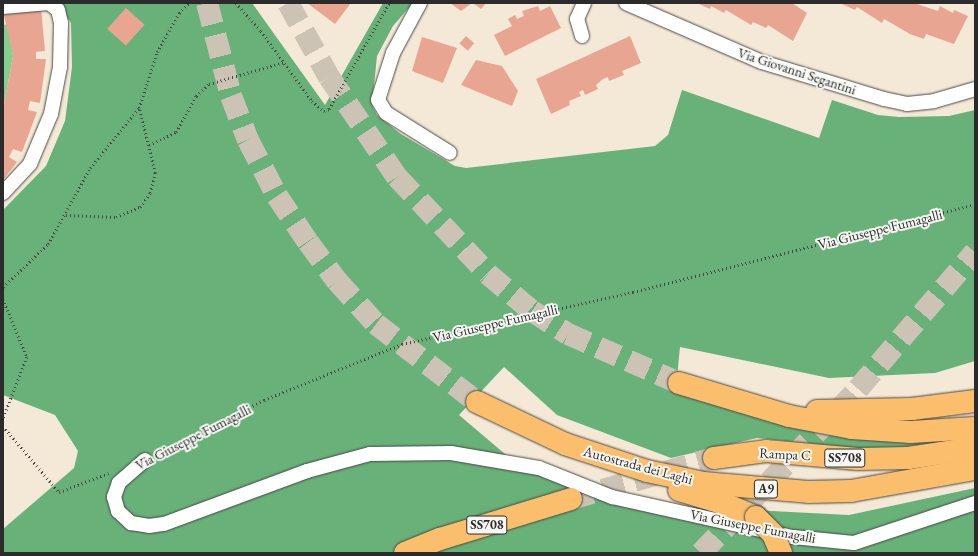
<!DOCTYPE html>
<html>
<head>
<meta charset="utf-8">
<style>
	body { margin:0 }
	#map { position:relative; width:978px; height:556px; overflow:hidden; background:#f4e9d7; font-family:"EB Garamond",serif }
	div>[style] { position:absolute }
	.green>* { inset:0; background:#81d090 }
	.forest>* { inset:0; background:#68b27a }
	.building>* { inset:0; background:#e8a692; transform-origin:0 0 }
	.primary-tunnel>* { height:22px; margin-top:-11px; transform-origin:0; background:repeating-linear-gradient(90deg,#ccc3b5 0 22px,transparent 0 33px) }
	.highway-tunnel>* { height:22px; margin-top:-11px; transform-origin:0; background:repeating-linear-gradient(90deg,#ccc3b5 0 22px,transparent 0 33px) }
	.path>* { height:2.5px; margin-top:-1.25px; transform-origin:0; background:repeating-linear-gradient(90deg,#494845 0 1px,transparent 0 4px) }
	.roads { filter:drop-shadow(0 0 1px #494845) drop-shadow(0 0 1px #494845) }
	.street>* { height:14px; margin:-7px; padding:0 7px; transform-origin:7px; border-radius:7px; background:#fff }
	.primary>* { height:22px; margin:-11px; padding:0 11px; transform-origin:11px; border-radius:11px; background:#fabe6d }
	.highway>* { height:22px; margin:-11px; padding:0 11px; transform-origin:11px; border-radius:11px; background:#fabe6d }
	.bridges { filter:drop-shadow(0 0 1px #494845) drop-shadow(0 0 1px #494845) }
	.primary-bridge>* { height:22px; margin:-11px; padding:0 11px; transform-origin:11px; border-radius:11px; background:#fabe6d }
	span { translate:-50% -50%; white-space:nowrap; text-align:center; line-height:1.15; -webkit-text-stroke:4px #f6f6f2; paint-order:stroke }
	.shield-label span { padding:1px 3px; background:#f6f6f2; border:1px solid; border-radius:3px; -webkit-text-stroke-width:0 }
	.shield-label { font-size:13px; color:#2b2b2b; font-weight:700 }
	.street-label { font-size:14px; color:#2b2b2b }
	.frame { position:absolute; inset:0; border:4px solid #2b2b2b; pointer-events:none }
</style>
</head>
<body>
<div id="map">
	<div class="green">
		<i style="clip-path:polygon(8px 24px,13px 56px,3px 110px,3px 25px)"></i>
	</div>
	<div class="forest">
		<i style="clip-path:polygon(58px 3px,252px 3px,325px 105px,383px 3px,413px 3px,393px 26px,377px 56px,372px 105px,377px 115px,401px 134px,455px 166px,466px 168px,655px 146px,668px 135px,682px 90px,819px 138px,832px 100px,878px 115px,899px 117px,949px 116px,975px 110px,975px 361px,935px 373px,829px 378px,680px 347px,676px 388px,795px 428px,852px 437px,975px 439px,877px 451px,757px 438px,671px 458px,557px 415px,504px 367px,459px 415px,518px 465px,613px 503px,849px 515px,975px 488px,975px 553px,3px 553px,3px 529px,74px 468px,78px 451px,55px 415px,3px 395px,3px 210px,46px 166px,65px 121px,72px 67px,71px 23px)"></i>
	</div>
	<div class="building">
		<i style="clip-path:polygon(307px 3px,351px 3px,335px 24px)"></i>
		<i style="clip-path:polygon(450px 3px,472px 3px,461px 11px)"></i>
		<i style="clip-path:polygon(473px 3px,486px 3px,481px 9px)"></i>
		<i style="clip-path:polygon(697px 3px,792px 3px,807px 13px,793px 41px,768px 25px,766px 28px,753px 22px,751px 25px,726px 10px,724px 13px,711px 6px,710px 9px)"></i>
		<i style="clip-path:polygon(840px 3px,914px 3px,938px 11px,940px 6px,953px 13px,954px 10px,968px 16px,954px 44px,926px 34px,924px 39px,910px 34px,884px 19px,882px 23px,857px 7px,855px 10px)"></i>
		<i style="clip-path:polygon(538px 6px,540px 11px,550px 6px,561px 28px,505px 56px,494px 35px,512px 26px,508px 19px,515px 15px,517px 19px,524px 16px,522px 11px)"></i>
		<i style="clip-path:polygon(41px 8px,45px 51px,36px 52px,36px 59px,46px 59px,40px 103px,30px 101px,28px 110px,37px 112px,22px 152px,13px 149px,9px 157px,17px 162px,3px 180px,3px 110px,13px 56px,3px 11px)"></i>
		<i style="left:126px;top:8px;width:25px;height:28px;rotate:42deg"></i>
		<i style="left:466px;top:36px;width:11px;height:10px;rotate:41deg"></i>
		<i style="clip-path:polygon(630px 36px,641px 63px,622px 71px,624px 75px,609px 81px,608px 77px,603px 79px,596px 85px,598px 89px,585px 95px,583px 90px,579px 92px,581px 96px,569px 101px,570px 105px,551px 114px,536px 79px)"></i>
		<i style="clip-path:polygon(422px 37px,457px 48px,443px 83px,412px 71px)"></i>
		<i style="clip-path:polygon(476px 60px,502px 66px,518px 91px,512px 106px,461px 85px)"></i>
	</div>
	<div class="primary-tunnel">
		<i style="left:571px;top:499px;width:149px;rotate:-16deg"></i>
		<i style="left:701px;top:553px;width:227px;rotate:-46.2deg"></i>
		<i style="left:858px;top:389px;width:180px;rotate:-49.5deg"></i>
	</div>
	<div class="highway-tunnel">
		<i style="left:207px;top:3px;width:96px;rotate:75.5deg"></i>
		<i style="left:231px;top:96px;width:47px;rotate:68.9deg"></i>
		<i style="left:248px;top:140px;width:63px;rotate:62.6deg"></i>
		<i style="left:277px;top:196px;width:55px;rotate:56deg"></i>
		<i style="left:308px;top:242px;width:49px;rotate:53.4deg"></i>
		<i style="left:337px;top:281px;width:58px;rotate:47.8deg"></i>
		<i style="left:376px;top:324px;width:128px;rotate:37.7deg"></i>
		<i style="left:288px;top:3px;width:85px;rotate:61deg"></i>
		<i style="left:329px;top:77px;width:121px;rotate:55.8deg"></i>
		<i style="left:397px;top:177px;width:133px;rotate:46.8deg"></i>
		<i style="left:488px;top:274px;width:57px;rotate:40.1deg"></i>
		<i style="left:532px;top:311px;width:43px;rotate:32.6deg"></i>
		<i style="left:568px;top:334px;width:121px;rotate:23.8deg"></i>
	</div>
	<div class="path">
		<i style="left:236px;top:3px;width:38px;rotate:48deg"></i>
		<i style="left:261px;top:31px;width:87px;rotate:53.9deg"></i>
		<i style="left:312px;top:101px;width:16px;rotate:40deg"></i>
		<i style="left:324px;top:111px;width:5px;rotate:-22deg"></i>
		<i style="left:329px;top:109px;width:122px;rotate:-60.5deg"></i>
		<i style="left:149px;top:145px;width:30px;rotate:-26deg"></i>
		<i style="left:176px;top:132px;width:41px;rotate:-60.9deg"></i>
		<i style="left:196px;top:96px;width:18px;rotate:-43deg"></i>
		<i style="left:209px;top:84px;width:78px;rotate:-16.3deg"></i>
		<i style="left:66px;top:215px;width:50px;rotate:2.3deg"></i>
		<i style="left:116px;top:217px;width:26px;rotate:-23deg"></i>
		<i style="left:140px;top:207px;width:17px;rotate:-54deg"></i>
		<i style="left:150px;top:193px;width:21px;rotate:-76deg"></i>
		<i style="left:155px;top:173px;width:67px;rotate:-103.8deg"></i>
		<i style="left:3px;top:287px;width:62px;rotate:-43.7deg"></i>
		<i style="left:48px;top:244px;width:87px;rotate:-61.1deg"></i>
		<i style="left:90px;top:168px;width:77px;rotate:-50.8deg"></i>
		<i style="left:139px;top:108px;width:59px;rotate:-72.2deg"></i>
		<i style="left:157px;top:52px;width:45px;rotate:-60.6deg"></i>
		<i style="left:179px;top:13px;width:14px;rotate:-45deg"></i>
		<i style="left:3px;top:299px;width:63px;rotate:67.5deg"></i>
		<i style="left:27px;top:357px;width:66px;rotate:111.2deg"></i>
		<i style="left:3px;top:426px;width:87px;rotate:49.7deg"></i>
		<i style="left:59px;top:492px;width:53px;rotate:-20.8deg"></i>
		<i style="left:156px;top:454px;width:121px;rotate:-26.6deg"></i>
		<i style="left:264px;top:400px;width:149px;rotate:-22.1deg"></i>
		<i style="left:402px;top:344px;width:237px;rotate:-12.7deg"></i>
		<i style="left:633px;top:292px;width:353px;rotate:-14.4deg"></i>
	</div>
	<div class="roads">
		<div class="street">
			<i style="left:420px;top:3px;width:57px;rotate:118.4deg"></i>
			<i style="left:393px;top:53px;width:49px;rotate:107.7deg"></i>
			<i style="left:378px;top:100px;width:15px;rotate:58deg"></i>
			<i style="left:386px;top:113px;width:75px;rotate:32deg"></i>
			<i style="left:626px;top:3px;width:148px;rotate:23.5deg"></i>
			<i style="left:762px;top:62px;width:127px;rotate:16.9deg"></i>
			<i style="left:884px;top:99px;width:24px;rotate:12deg"></i>
			<i style="left:907px;top:104px;width:27px;rotate:-6deg"></i>
			<i style="left:934px;top:101px;width:43px;rotate:-16.3deg"></i>
			<i style="left:3px;top:7px;width:46px;rotate:-5deg"></i>
			<i style="left:49px;top:3px;width:11px;rotate:38deg"></i>
			<i style="left:58px;top:10px;width:13px;rotate:77deg"></i>
			<i style="left:61px;top:23px;width:44px;rotate:91.3deg"></i>
			<i style="left:60px;top:67px;width:48px;rotate:100.8deg"></i>
			<i style="left:51px;top:114px;width:54px;rotate:112.8deg"></i>
			<i style="left:30px;top:164px;width:40px;rotate:133deg"></i>
			<i style="left:582px;top:36px;width:18px;rotate:-106deg"></i>
			<i style="left:577px;top:19px;width:17px;rotate:-66deg"></i>
			<i style="left:145px;top:460px;width:35px;rotate:139deg"></i>
			<i style="left:119px;top:483px;width:15px;rotate:110deg"></i>
			<i style="left:114px;top:497px;width:15px;rotate:74deg"></i>
			<i style="left:118px;top:511px;width:18px;rotate:43deg"></i>
			<i style="left:131px;top:523px;width:18px;rotate:9deg"></i>
			<i style="left:149px;top:526px;width:15px;rotate:-8deg"></i>
			<i style="left:164px;top:524px;width:153px;rotate:-20.3deg"></i>
			<i style="left:307px;top:471px;width:65px;rotate:-15.1deg"></i>
			<i style="left:370px;top:454px;width:81px;rotate:-0.7deg"></i>
			<i style="left:451px;top:453px;width:89px;rotate:9.7deg"></i>
			<i style="left:539px;top:468px;width:79px;rotate:21.7deg"></i>
			<i style="left:612px;top:497px;width:185px;rotate:12.5deg"></i>
			<i style="left:793px;top:537px;width:61px;rotate:5.6deg"></i>
			<i style="left:854px;top:543px;width:127px;rotate:-18.3deg"></i>
		</div>
		<div class="primary">
			<i style="left:714px;top:458px;width:52px;rotate:-7.7deg"></i>
			<i style="left:766px;top:451px;width:92px;rotate:5deg"></i>
			<i style="left:858px;top:459px;width:50px;rotate:-1.1deg"></i>
			<i style="left:908px;top:458px;width:68px;rotate:-8.5deg"></i>
			<i style="left:722px;top:503px;width:37px;rotate:22deg"></i>
			<i style="left:405px;top:553px;width:38px;rotate:-22deg"></i>
			<i style="left:440px;top:539px;width:137px;rotate:-17deg"></i>
		</div>
		<div class="highway">
			<i style="left:679px;top:383px;width:115px;rotate:16.7deg"></i>
			<i style="left:789px;top:416px;width:64px;rotate:10.8deg"></i>
			<i style="left:852px;top:428px;width:59px;rotate:3.9deg"></i>
			<i style="left:911px;top:432px;width:64px;rotate:-3.6deg"></i>
			<i style="left:477px;top:402px;width:98px;rotate:25.5deg"></i>
			<i style="left:565px;top:444px;width:86px;rotate:18.2deg"></i>
			<i style="left:647px;top:471px;width:58px;rotate:11.9deg"></i>
			<i style="left:704px;top:483px;width:104px;rotate:4.9deg"></i>
			<i style="left:808px;top:492px;width:43px;rotate:-1.3deg"></i>
			<i style="left:851px;top:491px;width:126px;rotate:-10.1deg"></i>
			<i style="left:817px;top:411px;width:95px;rotate:-1.2deg"></i>
			<i style="left:912px;top:409px;width:64px;rotate:-7.2deg"></i>
			<i style="left:679px;top:490px;width:45px;rotate:16.8deg"></i>
		</div>
	</div>
	<div class="bridges">
		<div class="primary-bridge">
			<i style="left:756px;top:517px;width:24px;rotate:45deg"></i>
			<i style="left:773px;top:534px;width:21px;rotate:67deg"></i>
		</div>
	</div>
	<div class="shield-label">
		<span style="left:845px;top:458px">SS708</span>
		<span style="left:766px;top:489px">A9</span>
		<span style="left:487px;top:525px">SS708</span>
	</div>
	<div class="street-label">
		<span style="left:797px;top:71px;rotate:18deg">Via Giovanni Segantini</span>
		<span style="left:880px;top:229px;rotate:-14deg">Via Giuseppe Fumagalli</span>
		<span style="left:495px;top:323px;rotate:-13deg">Via Giuseppe Fumagalli</span>
		<span style="left:193px;top:437px;rotate:-27deg">Via Giuseppe Fumagalli</span>
		<span style="left:785px;top:454px;rotate:3deg">Rampa C</span>
		<span style="left:638px;top:465px;rotate:15deg">Autostrada dei Laghi</span>
		<span style="left:753px;top:526px;rotate:11deg">Via Giuseppe Fumagalli</span>
	</div>
	<div class="frame"></div>
</div>
</body>
</html>
